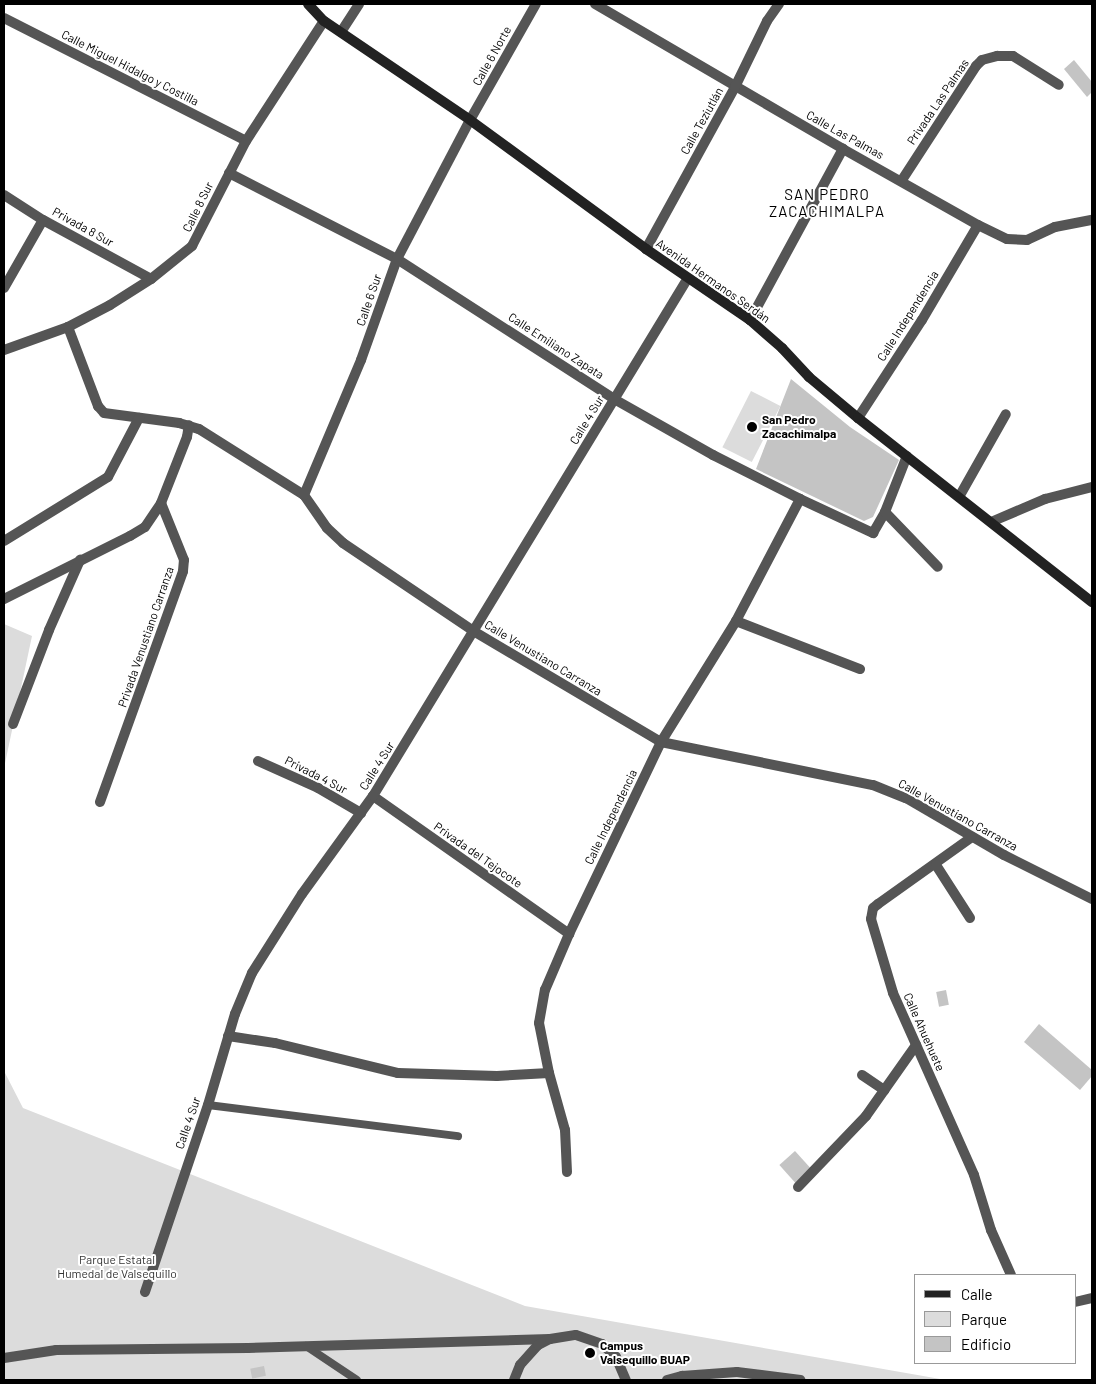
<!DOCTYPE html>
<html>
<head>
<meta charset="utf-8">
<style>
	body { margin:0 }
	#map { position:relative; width:1096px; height:1384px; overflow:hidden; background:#fff; font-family:Barlow,sans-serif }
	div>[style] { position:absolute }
	.green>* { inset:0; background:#dcdcdc; transform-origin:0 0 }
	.building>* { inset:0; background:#c4c4c4; transform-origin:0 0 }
	.lane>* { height:8px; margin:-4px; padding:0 4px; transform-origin:4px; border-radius:4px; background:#555 }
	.street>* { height:10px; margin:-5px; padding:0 5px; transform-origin:5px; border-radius:5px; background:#555 }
	.secondary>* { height:10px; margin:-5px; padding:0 5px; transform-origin:5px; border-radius:5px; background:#222 }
	.dots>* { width:14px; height:14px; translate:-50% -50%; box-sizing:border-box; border:2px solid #fff; border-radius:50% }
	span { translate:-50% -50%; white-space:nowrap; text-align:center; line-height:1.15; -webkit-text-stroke:4px #fff; paint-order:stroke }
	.street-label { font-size:12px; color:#000 }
	.poi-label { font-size:12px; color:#000; font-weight:700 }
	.left { translate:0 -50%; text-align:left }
	.park-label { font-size:12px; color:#333 }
	.quarter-label { font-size:15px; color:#000; letter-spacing:1px }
	.frame { position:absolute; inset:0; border:5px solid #000; pointer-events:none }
	.legend { position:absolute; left:914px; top:1274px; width:162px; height:90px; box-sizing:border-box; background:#fff; border:1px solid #999; margin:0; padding:6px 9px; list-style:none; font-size:15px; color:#000 }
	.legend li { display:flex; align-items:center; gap:10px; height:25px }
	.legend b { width:25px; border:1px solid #999 }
</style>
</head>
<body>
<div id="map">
	<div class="green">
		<i style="left:751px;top:391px;width:33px;height:63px;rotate:27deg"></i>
		<i style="clip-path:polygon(4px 624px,32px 636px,4px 768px)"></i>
		<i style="clip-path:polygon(4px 1071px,23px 1108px,525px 1306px,946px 1380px,4px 1380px)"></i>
	</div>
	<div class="building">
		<i style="clip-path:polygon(1074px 60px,1092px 82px,1092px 92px,1087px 97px,1064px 69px)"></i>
		<i style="clip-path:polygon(791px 379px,850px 427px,899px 460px,873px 517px,864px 521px,756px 469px)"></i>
		<i style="left:946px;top:990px;width:15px;height:10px;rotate:79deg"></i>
		<i style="clip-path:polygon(1039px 1024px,1092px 1070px,1092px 1076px,1080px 1090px,1024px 1042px)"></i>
		<i style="left:795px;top:1151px;width:25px;height:21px;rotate:48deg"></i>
		<i style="left:264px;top:1366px;width:10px;height:14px;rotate:79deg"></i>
	</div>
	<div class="lane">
		<i style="left:208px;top:1105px;width:252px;rotate:7.1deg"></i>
		<i style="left:306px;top:1346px;width:61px;rotate:33.7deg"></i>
	</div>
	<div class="street">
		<i style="left:595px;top:4px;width:287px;rotate:30.3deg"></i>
		<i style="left:843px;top:149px;width:155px;rotate:29.4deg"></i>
		<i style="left:978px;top:225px;width:32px;rotate:26deg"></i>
		<i style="left:1007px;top:239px;width:20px;rotate:3deg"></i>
		<i style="left:1027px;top:240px;width:31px;rotate:-25deg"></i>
		<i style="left:1055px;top:227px;width:38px;rotate:-11deg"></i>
		<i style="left:4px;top:18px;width:271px;rotate:26.9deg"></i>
		<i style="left:341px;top:32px;width:33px;rotate:-57deg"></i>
		<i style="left:229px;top:173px;width:189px;rotate:27.1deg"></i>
		<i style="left:397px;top:259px;width:258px;rotate:32.8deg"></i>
		<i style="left:614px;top:399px;width:114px;rotate:29.5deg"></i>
		<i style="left:713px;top:455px;width:97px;rotate:26.8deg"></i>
		<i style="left:800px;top:499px;width:81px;rotate:25deg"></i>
		<i style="left:873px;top:533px;width:24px;rotate:-60deg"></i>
		<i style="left:885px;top:512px;width:60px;rotate:-68.6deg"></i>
		<i style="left:902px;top:180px;width:136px;rotate:-57deg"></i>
		<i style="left:976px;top:66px;width:8px;rotate:-45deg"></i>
		<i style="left:982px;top:60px;width:16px;rotate:-15deg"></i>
		<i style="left:997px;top:56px;width:16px"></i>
		<i style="left:1013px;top:56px;width:54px;rotate:32.2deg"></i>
		<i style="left:4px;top:195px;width:46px;rotate:32.7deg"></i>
		<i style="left:43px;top:220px;width:123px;rotate:28.6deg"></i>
		<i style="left:646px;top:249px;width:185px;rotate:-61.2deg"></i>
		<i style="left:735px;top:87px;width:73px;rotate:-64.1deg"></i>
		<i style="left:767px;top:21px;width:21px;rotate:-55deg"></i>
		<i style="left:4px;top:288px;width:78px;rotate:-60.2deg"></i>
		<i style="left:750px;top:320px;width:195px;rotate:-61.5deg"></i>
		<i style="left:68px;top:327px;width:85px;rotate:69.2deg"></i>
		<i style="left:98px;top:406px;width:9px;rotate:49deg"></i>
		<i style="left:104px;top:413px;width:76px;rotate:7.6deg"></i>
		<i style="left:179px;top:423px;width:21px;rotate:17deg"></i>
		<i style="left:199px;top:429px;width:124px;rotate:32.2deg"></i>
		<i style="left:304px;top:495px;width:40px;rotate:55.1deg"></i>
		<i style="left:327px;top:528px;width:22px;rotate:43deg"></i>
		<i style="left:343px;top:543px;width:159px;rotate:34deg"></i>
		<i style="left:475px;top:632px;width:216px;rotate:30.6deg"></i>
		<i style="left:661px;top:742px;width:216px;rotate:11.5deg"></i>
		<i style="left:873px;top:785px;width:35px;rotate:22deg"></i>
		<i style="left:906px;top:798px;width:113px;rotate:30.2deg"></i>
		<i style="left:1004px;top:855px;width:98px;rotate:26.6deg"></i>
		<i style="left:4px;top:350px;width:68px;rotate:-19.8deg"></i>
		<i style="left:68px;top:327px;width:47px;rotate:-27.6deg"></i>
		<i style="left:110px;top:305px;width:49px;rotate:-32.4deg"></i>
		<i style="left:151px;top:279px;width:53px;rotate:-38.8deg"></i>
		<i style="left:192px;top:246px;width:118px;rotate:-62.8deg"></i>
		<i style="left:246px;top:141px;width:143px;rotate:-57deg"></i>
		<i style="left:858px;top:418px;width:117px;rotate:-56.9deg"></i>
		<i style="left:922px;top:320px;width:110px;rotate:-59.5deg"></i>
		<i style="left:304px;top:495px;width:147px;rotate:-67.1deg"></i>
		<i style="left:361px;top:360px;width:107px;rotate:-70.4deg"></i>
		<i style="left:397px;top:259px;width:157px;rotate:-62.3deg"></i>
		<i style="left:470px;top:120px;width:133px;rotate:-60.4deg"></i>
		<i style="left:959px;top:497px;width:95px;rotate:-60.5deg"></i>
		<i style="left:885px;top:512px;width:76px;rotate:46.1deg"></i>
		<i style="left:991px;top:522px;width:59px;rotate:-23.1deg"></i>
		<i style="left:1045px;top:499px;width:49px;rotate:-14.3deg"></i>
		<i style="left:4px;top:541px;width:122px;rotate:-31.6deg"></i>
		<i style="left:108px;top:477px;width:67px;rotate:-62.3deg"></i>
		<i style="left:4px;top:599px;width:141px;rotate:-26.6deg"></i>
		<i style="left:130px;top:536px;width:17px;rotate:-31deg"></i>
		<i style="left:145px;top:527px;width:29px;rotate:-56deg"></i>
		<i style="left:736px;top:621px;width:133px;rotate:21.2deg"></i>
		<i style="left:13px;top:724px;width:101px;rotate:-69deg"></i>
		<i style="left:49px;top:630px;width:77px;rotate:-66.1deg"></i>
		<i style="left:258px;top:761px;width:66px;rotate:24.2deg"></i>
		<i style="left:318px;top:788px;width:50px;rotate:30.2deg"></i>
		<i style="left:373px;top:796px;width:240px;rotate:35.1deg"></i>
		<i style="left:100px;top:802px;width:245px;rotate:-70.2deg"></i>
		<i style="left:183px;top:571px;width:11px;rotate:-85deg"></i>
		<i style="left:184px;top:560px;width:61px;rotate:-112deg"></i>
		<i style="left:161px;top:503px;width:71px;rotate:-68.5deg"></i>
		<i style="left:187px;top:437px;width:12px;rotate:-81deg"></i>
		<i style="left:972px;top:837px;width:115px;rotate:144.5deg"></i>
		<i style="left:878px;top:904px;width:6px;rotate:141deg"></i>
		<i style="left:873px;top:908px;width:11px;rotate:100deg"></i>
		<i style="left:871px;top:919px;width:77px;rotate:73.4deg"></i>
		<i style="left:893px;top:993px;width:199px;rotate:66deg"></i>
		<i style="left:974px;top:1175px;width:58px;rotate:72.8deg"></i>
		<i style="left:991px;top:1230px;width:49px;rotate:66deg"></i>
		<i style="left:936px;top:865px;width:63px;rotate:57.3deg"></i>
		<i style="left:228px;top:1036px;width:48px;rotate:8.5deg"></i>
		<i style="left:275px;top:1043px;width:127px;rotate:13.7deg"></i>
		<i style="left:398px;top:1073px;width:99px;rotate:1.7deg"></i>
		<i style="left:497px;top:1076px;width:52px;rotate:-3.3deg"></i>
		<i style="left:862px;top:1075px;width:27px;rotate:34deg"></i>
		<i style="left:567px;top:1172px;width:42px;rotate:-92.7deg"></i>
		<i style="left:565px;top:1130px;width:59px;rotate:-105.7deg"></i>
		<i style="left:549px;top:1073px;width:51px;rotate:-101.3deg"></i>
		<i style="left:539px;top:1023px;width:34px;rotate:-80deg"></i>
		<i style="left:545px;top:990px;width:61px;rotate:-66.8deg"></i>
		<i style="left:569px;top:934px;width:213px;rotate:-64.4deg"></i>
		<i style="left:661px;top:742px;width:142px;rotate:-58.2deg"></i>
		<i style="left:736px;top:621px;width:138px;rotate:-62.3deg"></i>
		<i style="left:798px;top:1187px;width:98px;rotate:-46.2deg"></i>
		<i style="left:866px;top:1116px;width:87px;rotate:-54.8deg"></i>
		<i style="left:145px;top:1292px;width:197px;rotate:-71.4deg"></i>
		<i style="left:208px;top:1105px;width:95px;rotate:-73.5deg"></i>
		<i style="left:235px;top:1014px;width:44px;rotate:-67.5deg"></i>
		<i style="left:252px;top:973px;width:93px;rotate:-57.7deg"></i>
		<i style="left:302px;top:894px;width:121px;rotate:-54.1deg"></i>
		<i style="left:373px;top:796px;width:606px;rotate:-58.7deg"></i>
		<i style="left:1075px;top:1302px;width:17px;rotate:-13deg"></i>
		<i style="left:4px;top:1358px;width:53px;rotate:-8.7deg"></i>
		<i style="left:56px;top:1350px;width:192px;rotate:-0.6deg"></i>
		<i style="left:248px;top:1348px;width:302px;rotate:-1.7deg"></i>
		<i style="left:514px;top:1380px;width:16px;rotate:-68deg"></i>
		<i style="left:520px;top:1365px;width:27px;rotate:-48deg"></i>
		<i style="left:538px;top:1345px;width:13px;rotate:-27deg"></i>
		<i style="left:550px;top:1339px;width:26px;rotate:-9deg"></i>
		<i style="left:576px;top:1335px;width:28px;rotate:19deg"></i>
		<i style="left:602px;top:1344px;width:19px;rotate:43deg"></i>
		<i style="left:616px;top:1357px;width:25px;rotate:67deg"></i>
		<i style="left:667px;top:1380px;width:16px;rotate:-15deg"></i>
		<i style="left:682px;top:1376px;width:55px;rotate:-4.2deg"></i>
		<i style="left:737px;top:1372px;width:64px;rotate:7.2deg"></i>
	</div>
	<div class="secondary">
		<i style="left:308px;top:4px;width:23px;rotate:47deg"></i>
		<i style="left:324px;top:21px;width:176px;rotate:34.1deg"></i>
		<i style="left:470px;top:120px;width:218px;rotate:36.2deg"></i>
		<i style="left:646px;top:249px;width:126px;rotate:34.3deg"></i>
		<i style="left:750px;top:320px;width:43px;rotate:41.2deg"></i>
		<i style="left:782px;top:348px;width:40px;rotate:47deg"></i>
		<i style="left:809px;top:377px;width:64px;rotate:39.9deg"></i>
		<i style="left:858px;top:418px;width:298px;rotate:38.2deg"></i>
	</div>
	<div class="dots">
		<i style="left:752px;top:427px;background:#000"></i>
		<i style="left:590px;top:1353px;background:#000"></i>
	</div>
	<div class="street-label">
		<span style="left:492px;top:56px;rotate:-61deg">Calle 6 Norte</span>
		<span style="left:130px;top:68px;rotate:27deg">Calle Miguel Hidalgo y Costilla</span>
		<span style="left:938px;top:102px;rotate:-56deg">Privada Las Palmas</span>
		<span style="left:702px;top:121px;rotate:-61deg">Calle Teziutlán</span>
		<span style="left:845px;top:135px;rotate:29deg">Calle Las Palmas</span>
		<span style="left:198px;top:207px;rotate:-64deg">Calle 8 Sur</span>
		<span style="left:83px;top:227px;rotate:29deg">Privada 8 Sur</span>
		<span style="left:713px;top:281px;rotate:35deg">Avenida Hermanos Serdán</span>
		<span style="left:369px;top:300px;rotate:-71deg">Calle 6 Sur</span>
		<span style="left:908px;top:316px;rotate:-58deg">Calle Independencia</span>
		<span style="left:556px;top:346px;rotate:33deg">Calle Emiliano Zapata</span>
		<span style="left:587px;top:420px;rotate:-59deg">Calle 4 Sur</span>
		<span style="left:146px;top:637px;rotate:-71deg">Privada Venustiano Carranza</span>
		<span style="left:543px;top:658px;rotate:31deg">Calle Venustiano Carranza</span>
		<span style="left:377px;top:766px;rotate:-58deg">Calle 4 Sur</span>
		<span style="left:316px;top:775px;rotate:27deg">Privada 4 Sur</span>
		<span style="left:958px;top:815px;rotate:29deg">Calle Venustiano Carranza</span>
		<span style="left:611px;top:817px;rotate:-64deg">Calle Independencia</span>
		<span style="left:478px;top:855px;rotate:35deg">Privada del Tejocote</span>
		<span style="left:924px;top:1032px;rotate:66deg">Calle Ahuehuete</span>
		<span style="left:188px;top:1123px;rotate:-71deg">Calle 4 Sur</span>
	</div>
	<div class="poi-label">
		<span class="left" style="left:762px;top:427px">San Pedro<br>Zacachimalpa</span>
		<span class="left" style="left:600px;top:1353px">Campus<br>Valsequillo BUAP</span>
	</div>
	<div class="park-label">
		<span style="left:117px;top:1267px">Parque Estatal<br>Humedal de Valsequillo</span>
	</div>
	<div class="quarter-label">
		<span style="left:827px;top:203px">SAN PEDRO<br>ZACACHIMALPA</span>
	</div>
	<div class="frame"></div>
	<ul class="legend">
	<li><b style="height:6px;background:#222"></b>Calle</li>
	<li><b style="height:14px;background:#dcdcdc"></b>Parque</li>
	<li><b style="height:14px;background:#c4c4c4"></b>Edificio</li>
	</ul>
</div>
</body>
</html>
